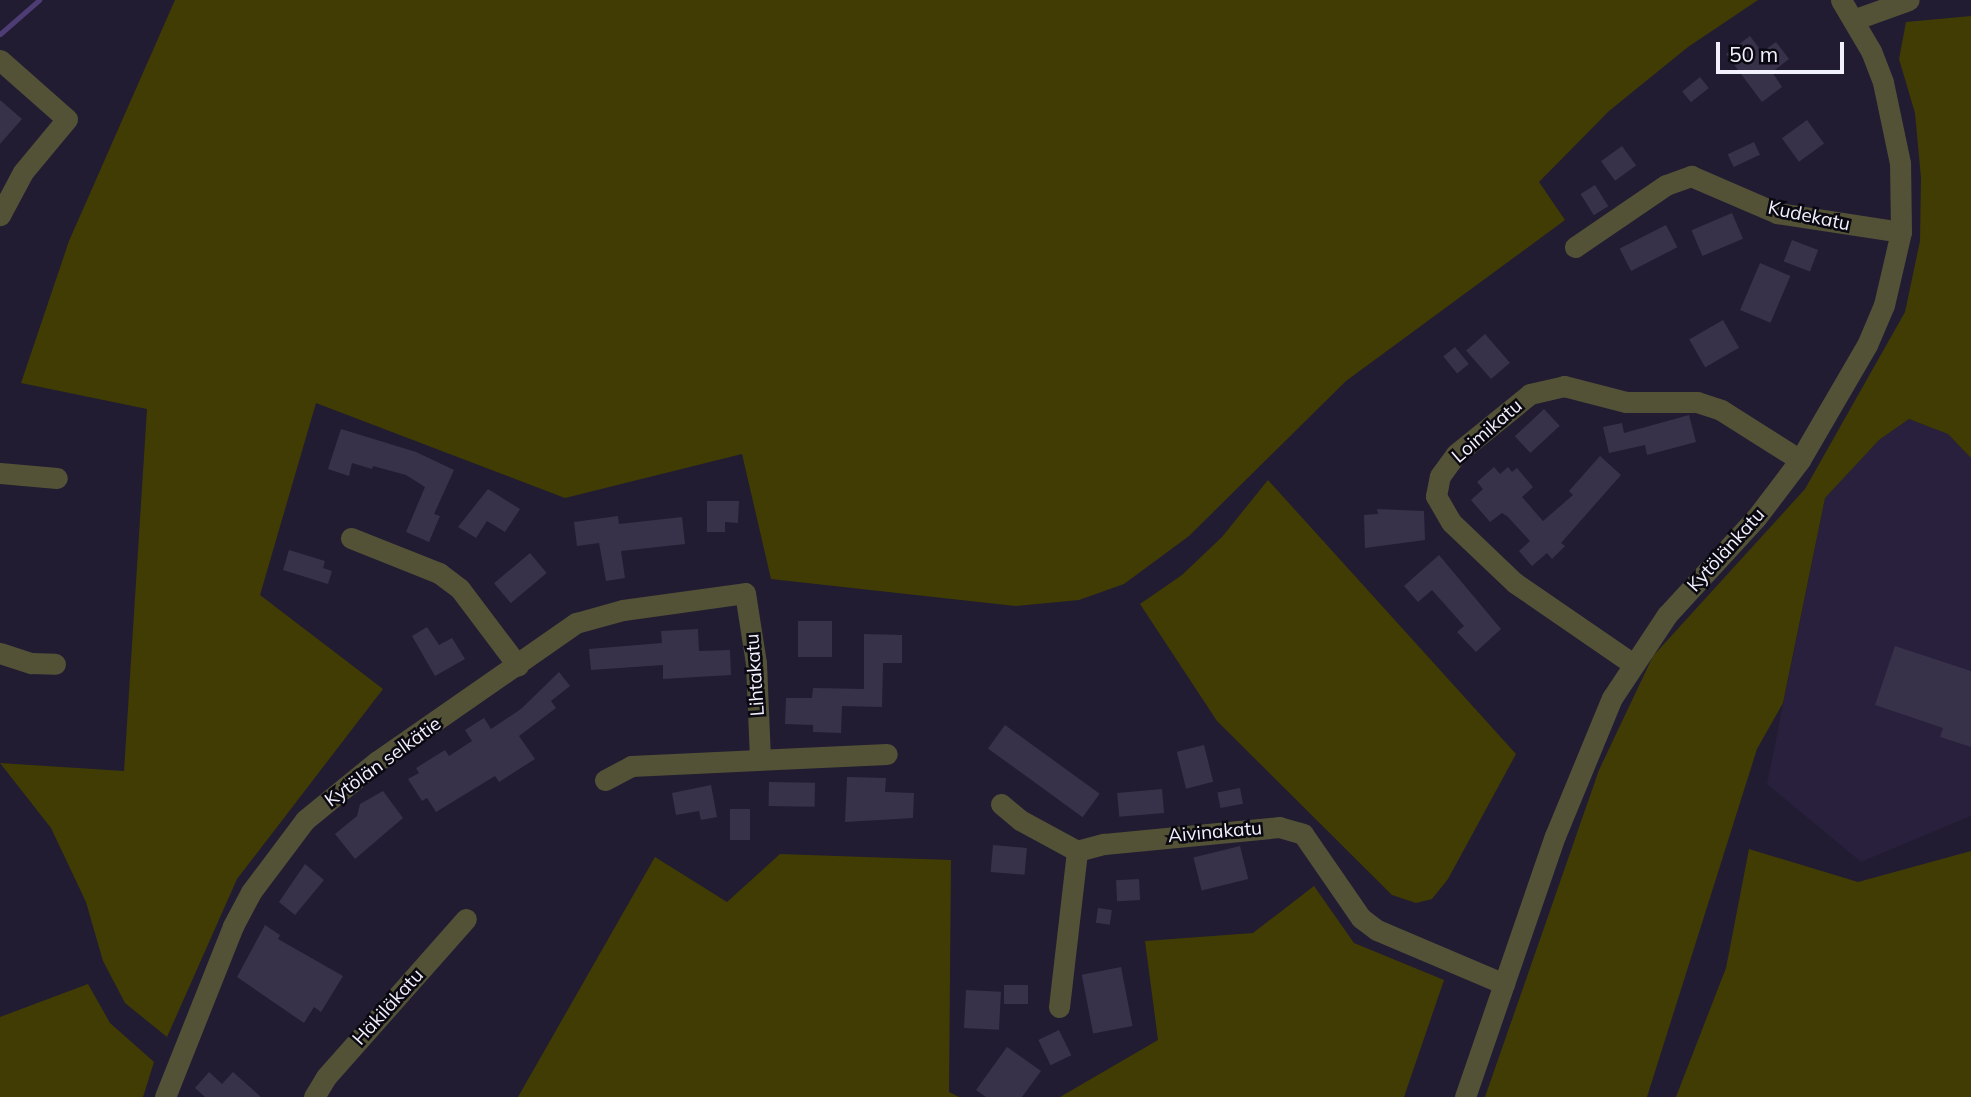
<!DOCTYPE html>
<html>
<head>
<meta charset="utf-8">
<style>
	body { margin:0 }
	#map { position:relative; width:1971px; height:1097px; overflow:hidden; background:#211c31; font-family:Mulish,sans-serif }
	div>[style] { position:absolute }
	.built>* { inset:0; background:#28203c }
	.green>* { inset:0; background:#403c03 }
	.stream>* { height:5px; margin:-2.5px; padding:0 2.5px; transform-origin:2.5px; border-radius:2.5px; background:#4d3d74 }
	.building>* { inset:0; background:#373249; transform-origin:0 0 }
	.minor>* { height:21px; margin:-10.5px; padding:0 10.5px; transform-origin:10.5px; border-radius:10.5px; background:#535237 }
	span { translate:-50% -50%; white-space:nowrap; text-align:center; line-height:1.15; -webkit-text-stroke:5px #0a0811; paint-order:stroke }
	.street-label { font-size:19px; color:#f3f1fd }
	.scale { position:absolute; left:1716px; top:42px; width:128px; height:32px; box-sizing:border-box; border:4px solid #f3f1fd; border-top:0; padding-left:9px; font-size:21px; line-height:24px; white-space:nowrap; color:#f3f1fd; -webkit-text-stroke:5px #0a0811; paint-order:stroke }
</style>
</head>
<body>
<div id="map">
	<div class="built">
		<i style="clip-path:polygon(1909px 419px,1948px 434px,1971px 458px,1971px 816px,1861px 862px,1767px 784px,1825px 498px,1879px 440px)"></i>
	</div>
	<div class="green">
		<i style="clip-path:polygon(175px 0,1758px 0,1688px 47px,1609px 111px,1539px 182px,1565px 220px,1346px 381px,1189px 536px,1124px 584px,1079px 600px,1015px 606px,771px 579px,742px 454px,565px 498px,316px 403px,260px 595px,383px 689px,237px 879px,167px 1037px,125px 1003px,103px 961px,86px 902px,51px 828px,0 763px,124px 771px,147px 409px,21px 383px,69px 241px)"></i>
		<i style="clip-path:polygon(1971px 16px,1971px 458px,1948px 434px,1909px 419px,1879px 440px,1825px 498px,1783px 703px,1757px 749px,1647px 1097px,1485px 1097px,1599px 770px,1653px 656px,1805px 489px,1905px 312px,1920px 241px,1921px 178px,1915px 113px,1899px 59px,1906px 22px)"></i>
		<i style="clip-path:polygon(1268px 480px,1516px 754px,1448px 879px,1432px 899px,1416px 903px,1392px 895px,1217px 721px,1140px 604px,1182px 575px,1222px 537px)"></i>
		<i style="clip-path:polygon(1749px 849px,1858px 882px,1971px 851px,1971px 1097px,1676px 1097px,1726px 968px)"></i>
		<i style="clip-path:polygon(780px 854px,951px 860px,949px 1092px,959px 1097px,518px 1097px,655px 857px,727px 902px)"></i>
		<i style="clip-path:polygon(1314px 886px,1354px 943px,1444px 980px,1404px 1097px,1060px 1097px,1158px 1040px,1145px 941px,1253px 933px)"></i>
		<i style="clip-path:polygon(88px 984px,110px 1023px,154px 1062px,143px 1097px,0 1097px,0 1017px)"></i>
	</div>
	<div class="stream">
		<i style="left:0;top:34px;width:52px;rotate:-41.1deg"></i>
	</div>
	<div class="building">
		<i style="clip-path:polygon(1750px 36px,1762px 52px,1776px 42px,1789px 59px,1772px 72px,1782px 87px,1762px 102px,1726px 54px)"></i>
		<i style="left:1700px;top:77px;width:14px;height:23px;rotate:51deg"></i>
		<i style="clip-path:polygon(0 100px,22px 119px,0 144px)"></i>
		<i style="left:1807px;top:120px;width:29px;height:31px;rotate:54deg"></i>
		<i style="left:1754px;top:142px;width:14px;height:29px;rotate:65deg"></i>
		<i style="left:1622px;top:146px;width:24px;height:26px;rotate:54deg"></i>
		<i style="left:1595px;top:185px;width:25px;height:17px;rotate:58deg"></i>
		<i style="left:1732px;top:213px;width:28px;height:44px;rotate:67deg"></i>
		<i style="left:1666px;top:225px;width:25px;height:52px;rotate:63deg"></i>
		<i style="left:1792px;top:240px;width:28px;height:23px;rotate:21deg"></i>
		<i style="left:1760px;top:263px;width:33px;height:51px;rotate:23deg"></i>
		<i style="left:1723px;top:320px;width:32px;height:39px;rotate:60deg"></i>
		<i style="left:1485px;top:334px;width:38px;height:25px;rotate:49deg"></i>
		<i style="left:1455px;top:347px;width:22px;height:15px;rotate:51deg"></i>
		<i style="left:1544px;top:409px;width:23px;height:40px;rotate:47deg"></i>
		<i style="clip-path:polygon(1689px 415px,1696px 442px,1647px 455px,1645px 445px,1609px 453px,1603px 427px,1622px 423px,1624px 433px)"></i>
		<i style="clip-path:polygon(341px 429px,416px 452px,454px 470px,434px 514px,440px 516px,429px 542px,406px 532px,425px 487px,406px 475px,373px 466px,372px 469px,352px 463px,349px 476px,328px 469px)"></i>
		<i style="clip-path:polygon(1600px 456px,1621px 475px,1561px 543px,1565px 546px,1552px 559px,1547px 553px,1532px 566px,1519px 551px,1530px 541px,1508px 517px,1502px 513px,1490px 522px,1471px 500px,1483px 489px,1477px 482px,1494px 467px,1500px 474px,1508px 467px,1512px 472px,1517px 468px,1533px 487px,1522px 497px,1543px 521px,1573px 495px,1569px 491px)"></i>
		<i style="clip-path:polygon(488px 489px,520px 509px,505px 532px,487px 521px,476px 538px,458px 527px)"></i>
		<i style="clip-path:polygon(707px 501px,739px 501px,738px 523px,725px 522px,725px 532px,707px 532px)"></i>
		<i style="clip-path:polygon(1377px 509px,1424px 511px,1425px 540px,1365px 548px,1364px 515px,1378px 514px)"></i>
		<i style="clip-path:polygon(618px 516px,619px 524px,682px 517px,685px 544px,621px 551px,625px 578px,606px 581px,599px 543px,577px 546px,574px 522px)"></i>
		<i style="clip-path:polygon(289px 550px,325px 561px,323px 568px,332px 571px,328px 584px,283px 570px)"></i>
		<i style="left:530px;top:553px;width:26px;height:47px;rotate:50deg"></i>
		<i style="clip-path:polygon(1439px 555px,1501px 629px,1476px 652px,1457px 632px,1464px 626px,1432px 590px,1418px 602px,1404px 586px)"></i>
		<i style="left:798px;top:621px;width:34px;height:36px"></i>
		<i style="clip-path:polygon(427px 627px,439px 645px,452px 638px,465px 659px,435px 676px,412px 636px)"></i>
		<i style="clip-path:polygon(698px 629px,699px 651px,730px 650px,731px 675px,663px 679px,663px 665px,591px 670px,589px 649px,662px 643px,661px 631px)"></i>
		<i style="clip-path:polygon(864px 634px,902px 635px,902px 663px,883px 663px,882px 707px,842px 706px,841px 733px,813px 732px,813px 725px,785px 724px,786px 698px,812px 698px,813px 688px,864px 689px)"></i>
		<i style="clip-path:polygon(1895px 646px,1971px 671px,1971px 747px,1940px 737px,1943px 728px,1875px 705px)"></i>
		<i style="clip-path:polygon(559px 672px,570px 686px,551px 701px,556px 708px,519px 736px,535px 759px,499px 782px,495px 776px,436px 812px,427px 798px,422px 801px,408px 779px,419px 773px,416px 768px,445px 750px,449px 756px,472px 741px,465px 730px,484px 718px,491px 729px,521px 709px)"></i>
		<i style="left:1005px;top:725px;width:117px;height:29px;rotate:36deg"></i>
		<i style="left:1204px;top:745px;width:38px;height:28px;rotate:76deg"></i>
		<i style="clip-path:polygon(847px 777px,886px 778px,885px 792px,914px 793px,913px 818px,845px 822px)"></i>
		<i style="left:769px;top:782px;width:46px;height:24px;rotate:1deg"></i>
		<i style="clip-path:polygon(711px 785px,717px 817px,701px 820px,699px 811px,676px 815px,672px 793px)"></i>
		<i style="left:1240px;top:788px;width:16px;height:23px;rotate:79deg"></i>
		<i style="left:1162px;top:789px;width:24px;height:45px;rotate:85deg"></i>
		<i style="clip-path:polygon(383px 791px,403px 818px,355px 859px,335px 834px,357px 816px,360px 804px)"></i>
		<i style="left:730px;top:809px;width:20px;height:31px"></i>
		<i style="left:993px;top:845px;width:34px;height:27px;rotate:5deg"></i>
		<i style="left:1240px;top:846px;width:34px;height:48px;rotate:76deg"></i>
		<i style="clip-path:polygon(305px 864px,324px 880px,295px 915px,279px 902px)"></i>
		<i style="left:1139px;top:879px;width:21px;height:23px;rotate:87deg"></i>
		<i style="left:1098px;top:908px;width:14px;height:15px;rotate:8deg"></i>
		<i style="clip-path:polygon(265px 925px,280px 935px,278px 939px,343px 976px,321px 1012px,314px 1007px,304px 1023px,237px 977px)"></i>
		<i style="left:1121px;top:967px;width:60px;height:40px;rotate:79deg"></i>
		<i style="left:1004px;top:985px;width:24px;height:19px"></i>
		<i style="left:966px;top:990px;width:35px;height:38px;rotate:3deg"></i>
		<i style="left:1059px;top:1030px;width:28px;height:23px;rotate:64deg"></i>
		<i style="clip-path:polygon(1007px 1047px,1041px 1071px,1022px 1097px,986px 1097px,976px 1090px)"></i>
		<i style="clip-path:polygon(209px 1072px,222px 1084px,233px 1072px,261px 1097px,205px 1097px,195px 1088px)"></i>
	</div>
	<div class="minor">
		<i style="left:1853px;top:20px;width:59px;rotate:-19.7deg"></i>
		<i style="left:0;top:60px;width:89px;rotate:41.4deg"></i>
		<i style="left:67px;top:119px;width:69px;rotate:129.7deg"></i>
		<i style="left:23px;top:172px;width:49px;rotate:118.1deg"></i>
		<i style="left:1575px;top:247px;width:110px;rotate:-34.3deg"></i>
		<i style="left:1666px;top:185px;width:27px;rotate:-20deg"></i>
		<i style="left:1691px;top:176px;width:94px;rotate:23.3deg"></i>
		<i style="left:1777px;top:213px;width:125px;rotate:8.7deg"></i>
		<i style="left:0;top:473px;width:57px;rotate:5deg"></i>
		<i style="left:351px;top:538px;width:95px;rotate:21.7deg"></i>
		<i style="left:439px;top:573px;width:26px;rotate:37deg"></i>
		<i style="left:460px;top:589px;width:96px;rotate:53deg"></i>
		<i style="left:0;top:653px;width:33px;rotate:18deg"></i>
		<i style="left:31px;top:663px;width:24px;rotate:2deg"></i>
		<i style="left:1633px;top:664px;width:143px;rotate:-145.5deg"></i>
		<i style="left:1515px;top:583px;width:88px;rotate:-136.4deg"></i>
		<i style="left:1451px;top:522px;width:30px;rotate:-120deg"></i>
		<i style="left:1436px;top:496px;width:20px;rotate:-79deg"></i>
		<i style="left:1440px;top:476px;width:27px;rotate:-54deg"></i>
		<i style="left:1456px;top:454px;width:95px;rotate:-39deg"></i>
		<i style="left:1530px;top:394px;width:35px;rotate:-13deg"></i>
		<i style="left:1564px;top:386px;width:64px;rotate:14.5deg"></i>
		<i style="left:1626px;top:402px;width:71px"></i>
		<i style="left:1697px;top:402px;width:25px;rotate:18deg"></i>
		<i style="left:1721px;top:410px;width:93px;rotate:32.3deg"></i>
		<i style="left:605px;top:780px;width:30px;rotate:-28deg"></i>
		<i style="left:631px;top:766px;width:256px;rotate:-2.7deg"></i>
		<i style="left:1001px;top:804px;width:25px;rotate:40deg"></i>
		<i style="left:1020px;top:820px;width:65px;rotate:28.5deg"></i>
		<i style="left:1077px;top:851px;width:28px;rotate:-15deg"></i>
		<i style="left:1104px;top:844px;width:176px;rotate:-5.5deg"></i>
		<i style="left:1279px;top:827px;width:25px;rotate:16deg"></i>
		<i style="left:1303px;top:834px;width:102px;rotate:55.4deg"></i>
		<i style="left:1361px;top:918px;width:20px;rotate:37deg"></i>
		<i style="left:1377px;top:930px;width:138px;rotate:23deg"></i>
		<i style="left:1059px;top:1007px;width:157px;rotate:-83.4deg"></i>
		<i style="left:165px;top:1097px;width:184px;rotate:-68.3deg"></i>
		<i style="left:233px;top:926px;width:38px;rotate:-62deg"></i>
		<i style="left:251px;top:892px;width:90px;rotate:-53.1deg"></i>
		<i style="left:305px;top:820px;width:92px;rotate:-39.2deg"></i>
		<i style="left:376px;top:762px;width:244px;rotate:-34.8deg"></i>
		<i style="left:576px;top:623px;width:49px;rotate:-15.5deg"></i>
		<i style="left:623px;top:610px;width:123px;rotate:-7.9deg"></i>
		<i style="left:745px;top:593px;width:71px;rotate:81.1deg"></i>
		<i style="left:756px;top:663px;width:95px;rotate:87.6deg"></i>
		<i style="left:314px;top:1097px;width:23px;rotate:-59deg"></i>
		<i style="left:326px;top:1077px;width:211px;rotate:-48.5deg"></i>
		<i style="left:1465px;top:1097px;width:276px;rotate:-71deg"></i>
		<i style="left:1555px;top:836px;width:149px;rotate:-67.6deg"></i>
		<i style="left:1612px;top:698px;width:100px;rotate:-56.5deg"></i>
		<i style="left:1667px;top:615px;width:132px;rotate:-47.5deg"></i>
		<i style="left:1756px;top:518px;width:73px;rotate:-52.8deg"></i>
		<i style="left:1800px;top:460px;width:133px;rotate:-59.8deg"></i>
		<i style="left:1867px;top:345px;width:43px;rotate:-67deg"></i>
		<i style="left:1884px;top:305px;width:75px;rotate:-76.9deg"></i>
		<i style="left:1901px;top:232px;width:69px;rotate:-90.8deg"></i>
		<i style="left:1900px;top:163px;width:83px;rotate:-101.9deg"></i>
		<i style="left:1883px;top:82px;width:33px;rotate:-111deg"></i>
		<i style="left:1871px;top:51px;width:59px;rotate:-120.5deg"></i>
	</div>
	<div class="street-label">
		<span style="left:1809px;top:216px;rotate:12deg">Kudekatu</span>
		<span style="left:1487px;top:431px;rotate:-41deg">Loimikatu</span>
		<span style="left:1726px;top:550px;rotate:-48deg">Kytölänkatu</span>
		<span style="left:755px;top:675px;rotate:-94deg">Lihtakatu</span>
		<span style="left:383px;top:762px;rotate:-36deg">Kytölän selkätie</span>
		<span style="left:1215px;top:832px;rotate:-5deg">Aivinakatu</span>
		<span style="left:388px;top:1007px;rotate:-48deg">Häkiläkatu</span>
	</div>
	<div class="scale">50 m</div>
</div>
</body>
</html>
